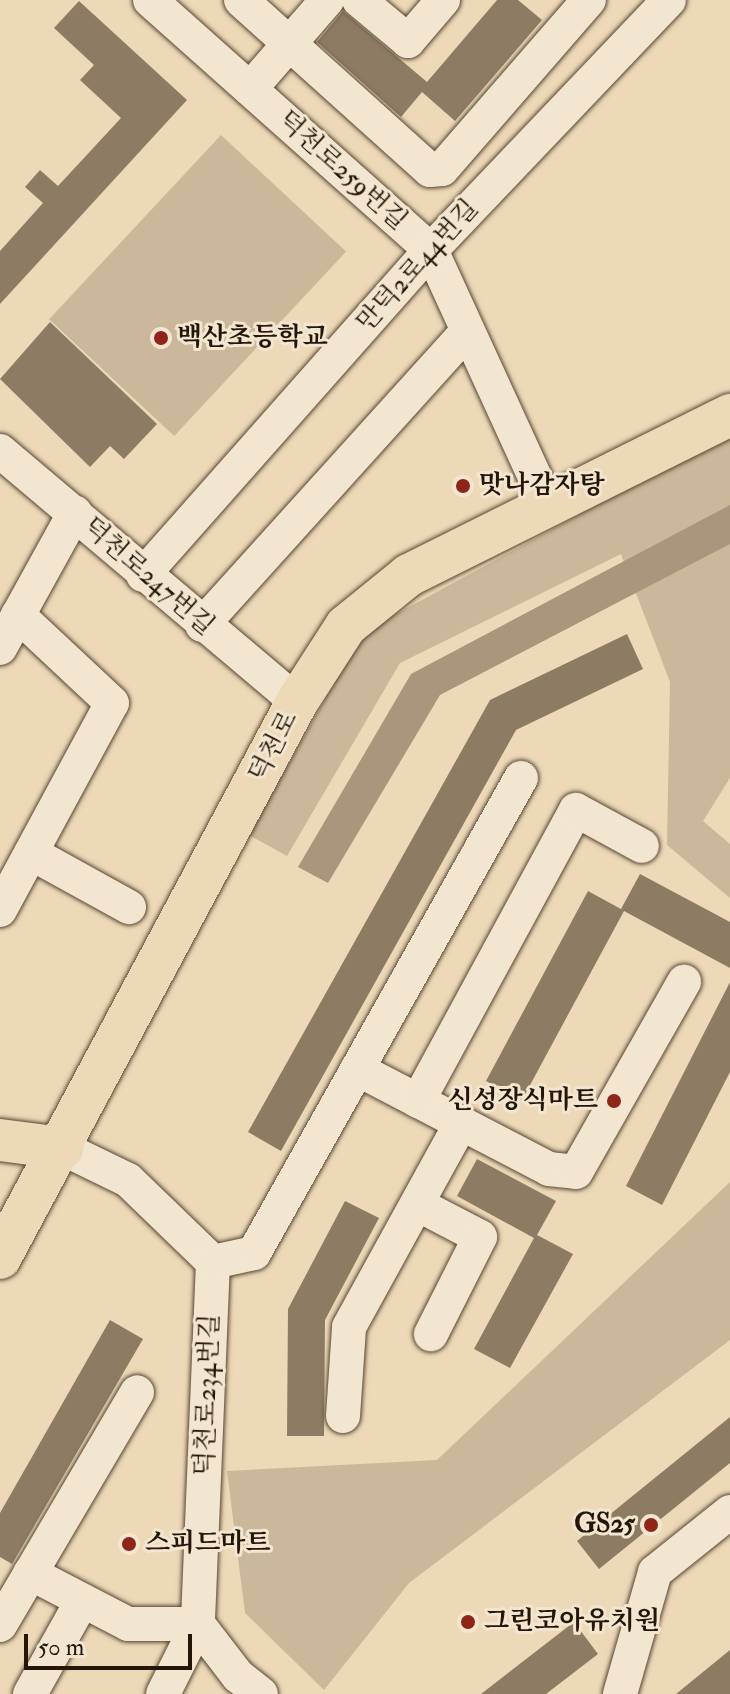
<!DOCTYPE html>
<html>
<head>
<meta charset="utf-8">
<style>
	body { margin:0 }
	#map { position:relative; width:730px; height:1694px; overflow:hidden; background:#edd8b7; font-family:"IM FELL Double Pica","Noto Serif KR",serif }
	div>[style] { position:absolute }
	.green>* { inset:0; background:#cbb799; transform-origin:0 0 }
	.water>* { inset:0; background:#a9967c }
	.building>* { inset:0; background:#8d7b63 }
	.roads { filter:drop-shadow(0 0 2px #564634) drop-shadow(0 0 2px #564634) }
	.minor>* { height:34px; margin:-17px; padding:0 17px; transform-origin:17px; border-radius:17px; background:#f3e6d0 }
	.major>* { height:42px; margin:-21px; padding:0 21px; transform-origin:21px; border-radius:21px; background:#edd8b7 }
	.dots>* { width:22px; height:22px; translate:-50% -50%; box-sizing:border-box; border:4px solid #f3e6d0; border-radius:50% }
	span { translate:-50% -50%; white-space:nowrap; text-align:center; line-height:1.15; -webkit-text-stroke:6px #f3e6d0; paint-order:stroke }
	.street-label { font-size:26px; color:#241608 }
	.poi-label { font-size:26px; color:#241608; font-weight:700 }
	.left { translate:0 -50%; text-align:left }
	.right { translate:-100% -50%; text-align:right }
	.scale { position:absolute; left:24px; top:1634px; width:168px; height:36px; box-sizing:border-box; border:4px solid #241608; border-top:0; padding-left:10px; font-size:24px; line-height:28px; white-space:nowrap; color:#241608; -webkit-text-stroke:6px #f3e6d0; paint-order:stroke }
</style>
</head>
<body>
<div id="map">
	<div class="green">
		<i style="left:221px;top:135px;width:171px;height:252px;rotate:43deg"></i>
		<i style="clip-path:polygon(730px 433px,730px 778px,703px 821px,730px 844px,730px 898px,667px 845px,670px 682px,621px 554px,400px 663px,287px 856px,249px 835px,363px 632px)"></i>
		<i style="clip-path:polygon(730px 1182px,730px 1340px,409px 1583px,324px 1690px,245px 1613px,227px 1471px,437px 1460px)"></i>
	</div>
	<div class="water">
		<i style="clip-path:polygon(730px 505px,730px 544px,440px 695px,328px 883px,298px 867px,411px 674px)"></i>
	</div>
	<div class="building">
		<i style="clip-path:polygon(497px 0,518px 0,542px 20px,455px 121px,422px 92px,401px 117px,317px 42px,343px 11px,427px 82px)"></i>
		<i style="clip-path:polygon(79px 1px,187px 100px,0 304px,0 251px,43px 203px,25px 187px,40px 170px,58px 186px,121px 118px,80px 80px,94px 65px,54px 28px)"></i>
		<i style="clip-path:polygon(50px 322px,157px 424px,124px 459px,110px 446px,90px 467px,0 379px)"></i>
		<i style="clip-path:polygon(627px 634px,643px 669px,516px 730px,281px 1151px,248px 1132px,490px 700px)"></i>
		<i style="clip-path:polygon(640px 874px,730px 922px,730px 968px,624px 911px,522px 1100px,486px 1081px,588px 891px,621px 909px)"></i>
		<i style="clip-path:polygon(730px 982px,730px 1072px,662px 1205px,626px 1186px)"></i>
		<i style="clip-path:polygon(477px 1159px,556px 1201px,537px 1235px,573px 1254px,510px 1368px,474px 1349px,534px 1238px,457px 1196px)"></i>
		<i style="clip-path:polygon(345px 1201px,379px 1218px,325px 1320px,324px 1436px,287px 1436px,288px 1309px)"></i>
		<i style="clip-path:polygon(110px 1320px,143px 1339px,12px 1564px,0 1557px,0 1513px)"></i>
		<i style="clip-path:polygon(730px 1417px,730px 1463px,599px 1569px,577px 1541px)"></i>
		<i style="clip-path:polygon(574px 1622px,598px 1654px,546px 1694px,481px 1694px)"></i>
		<i style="clip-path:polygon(730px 1650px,730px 1694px,676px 1694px)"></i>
	</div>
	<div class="roads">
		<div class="minor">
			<i style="left:150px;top:0;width:376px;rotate:41.7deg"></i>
			<i style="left:431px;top:250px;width:281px;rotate:65.4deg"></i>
			<i style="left:241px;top:0;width:254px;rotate:42deg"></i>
			<i style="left:430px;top:170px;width:12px;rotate:-5deg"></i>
			<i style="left:442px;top:169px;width:224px;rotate:-49deg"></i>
			<i style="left:359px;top:0;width:64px;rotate:39.9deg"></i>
			<i style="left:408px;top:41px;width:54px;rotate:-49.5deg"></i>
			<i style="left:250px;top:89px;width:118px;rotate:-49.1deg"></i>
			<i style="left:0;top:451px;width:389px;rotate:40.2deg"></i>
			<i style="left:143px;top:575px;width:434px;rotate:-48.5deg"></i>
			<i style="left:431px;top:250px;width:345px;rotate:-46.4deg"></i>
			<i style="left:202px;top:625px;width:396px;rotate:-47.9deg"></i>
			<i style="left:0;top:648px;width:155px;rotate:-61.1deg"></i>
			<i style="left:31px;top:853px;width:112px;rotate:28.9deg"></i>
			<i style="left:0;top:910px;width:235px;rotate:-61.6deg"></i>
			<i style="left:112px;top:703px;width:129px;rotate:-136.9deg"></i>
			<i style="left:357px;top:1069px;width:216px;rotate:27.5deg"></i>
			<i style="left:549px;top:1169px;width:27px;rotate:6deg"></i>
			<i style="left:576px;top:1172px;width:219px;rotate:-60.4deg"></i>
			<i style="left:418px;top:1101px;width:331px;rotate:-61.5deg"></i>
			<i style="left:576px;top:810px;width:75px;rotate:28.6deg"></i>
			<i style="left:62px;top:1148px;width:73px;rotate:25.9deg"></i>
			<i style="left:128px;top:1180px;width:118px;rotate:44deg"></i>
			<i style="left:213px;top:1262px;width:362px;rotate:92.4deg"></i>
			<i style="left:198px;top:1624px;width:66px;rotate:52.4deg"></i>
			<i style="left:238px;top:1676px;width:29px;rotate:38deg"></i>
			<i style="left:417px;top:1204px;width:71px;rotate:27.6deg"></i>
			<i style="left:480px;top:1237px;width:109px;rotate:116.8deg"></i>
			<i style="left:213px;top:1262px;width:42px;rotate:-12.4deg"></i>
			<i style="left:254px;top:1253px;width:545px;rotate:-60.66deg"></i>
			<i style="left:343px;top:1416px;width:89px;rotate:-86.1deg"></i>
			<i style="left:349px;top:1327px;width:233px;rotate:-61.2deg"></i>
			<i style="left:30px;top:1573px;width:110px;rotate:27.5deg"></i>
			<i style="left:128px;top:1624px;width:70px"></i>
			<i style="left:198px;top:1624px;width:78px;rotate:116.6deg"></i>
			<i style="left:0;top:1625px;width:270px;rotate:-59.5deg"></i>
			<i style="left:30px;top:1694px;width:107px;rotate:-60.8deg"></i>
			<i style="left:620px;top:1694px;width:127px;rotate:-74deg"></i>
			<i style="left:655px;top:1572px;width:96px;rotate:-38.7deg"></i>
		</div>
		<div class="major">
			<i style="left:0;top:1140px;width:63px;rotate:7.4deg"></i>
			<i style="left:0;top:1258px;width:630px;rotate:-61.89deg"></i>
			<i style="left:297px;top:702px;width:90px;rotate:-57.2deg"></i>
			<i style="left:346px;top:626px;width:81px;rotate:-39deg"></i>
			<i style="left:409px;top:575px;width:359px;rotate:-26.5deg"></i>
		</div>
	</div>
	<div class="dots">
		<i style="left:161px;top:338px;background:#8f2418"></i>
		<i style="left:463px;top:486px;background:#8f2418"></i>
		<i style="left:614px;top:1101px;background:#8f2418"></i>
		<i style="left:651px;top:1525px;background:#8f2418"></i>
		<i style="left:129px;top:1544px;background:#8f2418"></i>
		<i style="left:468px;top:1622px;background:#8f2418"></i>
	</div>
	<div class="street-label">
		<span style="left:342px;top:171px;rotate:42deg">덕천로259번길</span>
		<span style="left:418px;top:266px;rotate:-48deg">만덕2로44번길</span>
		<span style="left:148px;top:577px;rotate:41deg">덕천로247번길</span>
		<span style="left:274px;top:747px;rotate:-63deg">덕천로</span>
		<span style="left:208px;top:1395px;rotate:-88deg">덕천로234번길</span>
	</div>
	<div class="poi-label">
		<span class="left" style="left:177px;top:338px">백산초등학교</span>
		<span class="left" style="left:479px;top:486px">맛나감자탕</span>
		<span class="right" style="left:598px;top:1101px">신성장식마트</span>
		<span class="right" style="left:635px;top:1525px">GS25</span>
		<span class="left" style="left:145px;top:1544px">스피드마트</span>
		<span class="left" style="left:484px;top:1622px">그린코아유치원</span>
	</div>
	<div class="scale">50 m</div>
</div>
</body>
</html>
